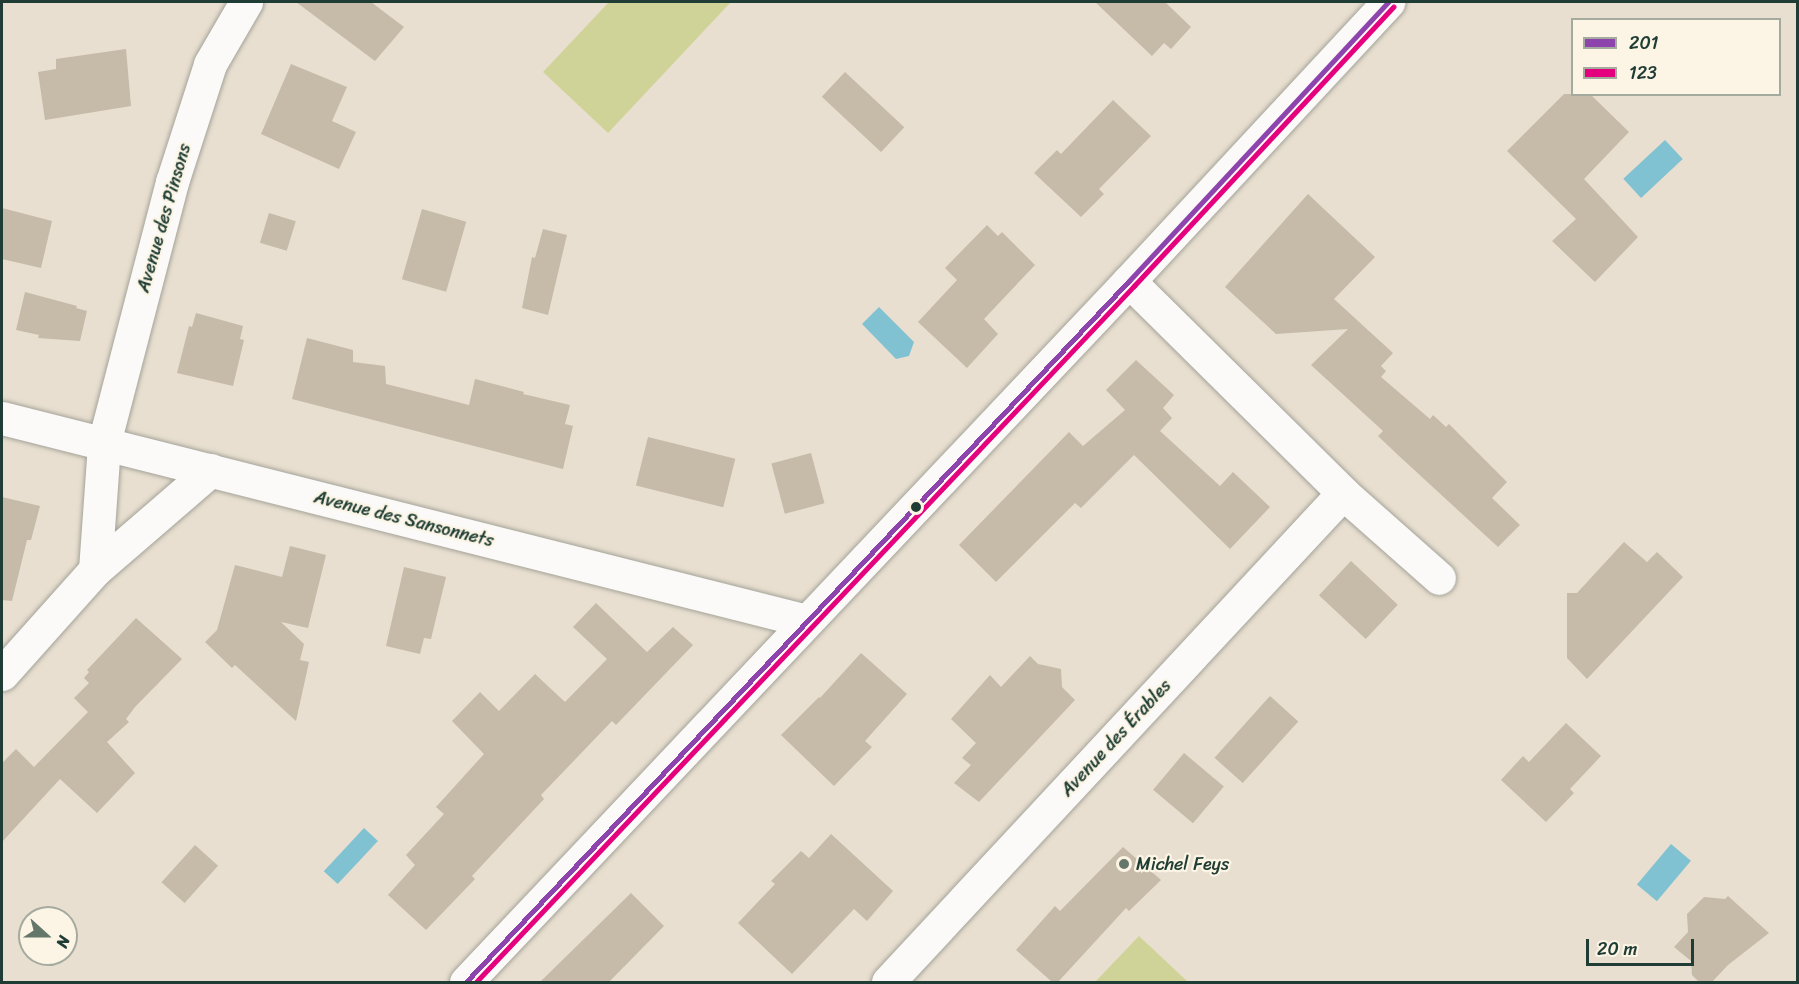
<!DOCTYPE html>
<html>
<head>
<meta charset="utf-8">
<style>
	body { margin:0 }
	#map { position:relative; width:1799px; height:984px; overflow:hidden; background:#e8dfd0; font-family:Sriracha,sans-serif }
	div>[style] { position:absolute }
	.green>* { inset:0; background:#d0d398 }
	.water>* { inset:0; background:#80c2d1; transform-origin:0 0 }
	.building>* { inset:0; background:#c6baa9; transform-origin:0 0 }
	.roads { filter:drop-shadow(0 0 2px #a4a399) drop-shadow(0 0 2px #a4a399) }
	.minor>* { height:33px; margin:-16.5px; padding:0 16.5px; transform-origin:16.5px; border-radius:16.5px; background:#fcfaf8 }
	.bus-1>* { height:4.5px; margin:-2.25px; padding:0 2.25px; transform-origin:2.25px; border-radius:2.25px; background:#8e44ad }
	.bus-2>* { height:4.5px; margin:-2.25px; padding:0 2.25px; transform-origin:2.25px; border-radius:2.25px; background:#e5007d }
	.dots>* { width:16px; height:16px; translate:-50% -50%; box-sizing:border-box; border:3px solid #fcf5e5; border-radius:50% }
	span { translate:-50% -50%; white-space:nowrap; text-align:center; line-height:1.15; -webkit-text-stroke:4.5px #fcf5e5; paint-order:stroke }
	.street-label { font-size:18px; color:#1f3d34 }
	.poi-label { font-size:18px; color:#1f3d34 }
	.left { translate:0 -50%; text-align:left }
	.frame { position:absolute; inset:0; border:3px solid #1f3d34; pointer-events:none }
	.legend { position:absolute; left:1571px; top:18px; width:210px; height:78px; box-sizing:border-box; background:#fcf5e5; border:2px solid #a4ab9e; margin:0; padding:8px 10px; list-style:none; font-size:18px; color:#1f3d34 }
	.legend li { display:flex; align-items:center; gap:12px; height:30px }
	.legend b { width:30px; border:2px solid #a4ab9e }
	.north { position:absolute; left:18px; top:906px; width:60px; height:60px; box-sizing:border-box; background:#fcf5e5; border:2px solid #a4ab9e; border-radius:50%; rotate:111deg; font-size:16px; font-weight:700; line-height:24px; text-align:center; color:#1f3d34 }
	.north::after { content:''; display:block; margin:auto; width:21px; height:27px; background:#65766b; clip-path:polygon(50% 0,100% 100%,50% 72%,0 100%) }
	.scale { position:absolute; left:1586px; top:939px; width:108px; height:27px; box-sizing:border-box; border:3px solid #1f3d34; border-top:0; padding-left:8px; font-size:18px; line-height:21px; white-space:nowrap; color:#1f3d34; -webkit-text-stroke:4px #fcf5e5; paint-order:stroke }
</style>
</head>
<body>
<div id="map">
	<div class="green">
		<i style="clip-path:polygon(609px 2px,731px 2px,608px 133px,543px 72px)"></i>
		<i style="clip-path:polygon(1139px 936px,1188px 982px,1095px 982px)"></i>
	</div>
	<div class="water">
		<i style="left:1665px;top:140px;width:26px;height:57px;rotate:47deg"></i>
		<i style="clip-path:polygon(879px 307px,914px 342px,909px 356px,896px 359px,862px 324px)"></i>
		<i style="left:364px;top:828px;width:19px;height:59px;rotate:43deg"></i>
		<i style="left:1671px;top:844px;width:26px;height:53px;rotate:40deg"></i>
	</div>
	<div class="building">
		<i style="clip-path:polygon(296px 2px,371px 2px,404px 27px,375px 61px)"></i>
		<i style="clip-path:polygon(1095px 2px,1165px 2px,1191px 27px,1171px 49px,1164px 43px,1152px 56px)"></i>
		<i style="clip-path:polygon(126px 49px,131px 106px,45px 120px,38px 72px,56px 69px,56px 59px)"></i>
		<i style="clip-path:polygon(291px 64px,347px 87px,332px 121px,356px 132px,339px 169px,261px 134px)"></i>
		<i style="left:845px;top:72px;width:81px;height:34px;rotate:43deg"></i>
		<i style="clip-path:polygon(1564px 94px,1590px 94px,1629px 132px,1584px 179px,1638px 237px,1595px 282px,1552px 241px,1576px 219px,1507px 151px)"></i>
		<i style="clip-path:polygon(1113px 100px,1151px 136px,1099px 189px,1104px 194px,1081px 217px,1034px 173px,1057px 150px,1061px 154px)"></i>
		<i style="clip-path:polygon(1308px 194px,1375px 257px,1334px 299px,1393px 353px,1381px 366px,1386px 371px,1381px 377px,1430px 419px,1433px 415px,1446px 427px,1449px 424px,1507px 482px,1492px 498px,1520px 525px,1498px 547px,1398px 455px,1378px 436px,1383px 431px,1311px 365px,1348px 329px,1276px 334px,1225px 287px)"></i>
		<i style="clip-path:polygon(2px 208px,52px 221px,41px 268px,2px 259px)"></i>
		<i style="left:422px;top:209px;width:46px;height:73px;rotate:16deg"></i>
		<i style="left:269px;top:213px;width:28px;height:31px;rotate:17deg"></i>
		<i style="clip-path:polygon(987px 225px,998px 236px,1002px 232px,1035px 265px,984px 319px,998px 334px,967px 368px,918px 322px,957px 280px,945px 268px)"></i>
		<i style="clip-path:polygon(543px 229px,567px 235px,548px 315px,522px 308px,532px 257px,535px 258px)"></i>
		<i style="clip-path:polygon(25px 292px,77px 306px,76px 308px,87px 311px,80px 341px,38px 338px,39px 335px,16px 330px)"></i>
		<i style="clip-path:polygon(196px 313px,243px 326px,240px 339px,244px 340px,233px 386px,177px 373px,189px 326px,192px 327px)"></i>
		<i style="clip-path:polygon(307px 338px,353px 350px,353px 362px,385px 366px,386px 384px,426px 394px,469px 405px,475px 379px,524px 392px,523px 394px,570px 405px,565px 424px,573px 426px,563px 469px,292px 399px)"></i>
		<i style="clip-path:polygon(1136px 360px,1174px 395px,1163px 408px,1172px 418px,1160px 431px,1220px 486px,1233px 472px,1270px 507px,1230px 549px,1134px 455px,1081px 508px,1075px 503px,996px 582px,959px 545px,1069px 432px,1083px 446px,1125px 410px,1106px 390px)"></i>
		<i style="left:648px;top:437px;width:90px;height:50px;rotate:14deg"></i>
		<i style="left:811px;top:453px;width:52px;height:41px;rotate:75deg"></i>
		<i style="clip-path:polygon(2px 497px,40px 506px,31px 540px,27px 540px,12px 601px,2px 600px)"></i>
		<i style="clip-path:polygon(1624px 542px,1647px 562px,1657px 552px,1683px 577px,1587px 679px,1567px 658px,1567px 593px,1577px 593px)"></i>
		<i style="clip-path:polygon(290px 546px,326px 555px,308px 628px,281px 622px,304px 644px,300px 660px,309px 662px,296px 721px,235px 665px,232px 668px,205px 642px,217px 630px,235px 565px,282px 577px)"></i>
		<i style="left:1351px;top:561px;width:64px;height:47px;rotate:43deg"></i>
		<i style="clip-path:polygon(404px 567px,446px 577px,431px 639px,424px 638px,420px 654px,386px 646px)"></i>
		<i style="clip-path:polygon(596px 603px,647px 652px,673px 627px,693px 645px,616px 725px,612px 721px,541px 795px,544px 799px,472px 876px,475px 879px,426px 930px,388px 895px,415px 865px,406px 855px,444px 814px,436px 807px,484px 754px,452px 721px,480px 692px,499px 711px,535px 674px,565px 702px,607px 659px,573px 627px)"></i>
		<i style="clip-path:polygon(136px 618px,182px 659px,135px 707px,126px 719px,129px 722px,107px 742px,135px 773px,97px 813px,60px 779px,2px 842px,2px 763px,16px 749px,34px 767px,88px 712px,74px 698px,89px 683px,84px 678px,89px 672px,87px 670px)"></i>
		<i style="clip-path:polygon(861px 653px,907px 694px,865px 741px,872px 747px,834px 786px,781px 735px,819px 697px,820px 698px)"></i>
		<i style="clip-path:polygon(1030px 656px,1038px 664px,1061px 669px,1062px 687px,1075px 700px,979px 802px,954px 783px,971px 765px,962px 758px,976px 743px,951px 719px,990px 675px,1001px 687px)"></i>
		<i style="left:1270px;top:696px;width:38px;height:83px;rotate:42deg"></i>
		<i style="clip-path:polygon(1566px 723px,1601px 756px,1570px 789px,1574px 793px,1546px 822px,1501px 780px,1523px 756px,1529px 762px)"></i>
		<i style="left:1184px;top:753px;width:52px;height:48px;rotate:40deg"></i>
		<i style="clip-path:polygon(831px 834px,893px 891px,867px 921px,854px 909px,792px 974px,738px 923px,775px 884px,771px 881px,801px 851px,809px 858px)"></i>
		<i style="left:195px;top:845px;width:31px;height:50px;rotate:42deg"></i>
		<i style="clip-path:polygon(1123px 847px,1161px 880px,1129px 911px,1126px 908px,1058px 982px,1052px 982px,1016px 950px,1055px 906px,1060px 911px)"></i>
		<i style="clip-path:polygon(631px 893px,664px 926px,609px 982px,540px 982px)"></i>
		<i style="clip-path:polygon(1728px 896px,1769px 933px,1728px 965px,1712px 982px,1699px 982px,1692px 975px,1691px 961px,1674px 947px,1688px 932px,1687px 914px,1704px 897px,1725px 899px)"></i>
	</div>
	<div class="roads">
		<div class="minor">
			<i style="left:1129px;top:281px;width:301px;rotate:44.7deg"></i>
			<i style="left:1343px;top:493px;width:128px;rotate:41.5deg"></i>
			<i style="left:2px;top:418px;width:830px;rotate:14.15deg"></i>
			<i style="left:95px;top:570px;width:127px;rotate:-85.9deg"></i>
			<i style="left:104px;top:443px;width:270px;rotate:-75.4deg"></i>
			<i style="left:172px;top:182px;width:124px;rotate:-72.1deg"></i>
			<i style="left:210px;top:64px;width:72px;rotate:-59.9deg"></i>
			<i style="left:2px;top:674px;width:140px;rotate:-48.2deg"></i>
			<i style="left:95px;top:570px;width:153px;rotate:-40.8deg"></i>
			<i style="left:466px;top:982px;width:965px;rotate:-46.6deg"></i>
			<i style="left:1129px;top:281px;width:381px;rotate:-47.1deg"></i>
			<i style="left:888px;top:982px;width:668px;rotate:-47.06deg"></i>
		</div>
	</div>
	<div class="bus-1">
		<i style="left:466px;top:982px;width:965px;rotate:-46.6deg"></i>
		<i style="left:1129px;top:281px;width:381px;rotate:-47.1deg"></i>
	</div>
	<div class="bus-2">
		<i style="left:476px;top:982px;width:958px;rotate:-46.61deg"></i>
		<i style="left:1134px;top:286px;width:381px;rotate:-47.1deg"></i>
	</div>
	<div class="dots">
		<i style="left:916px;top:507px;background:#1f3d34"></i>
		<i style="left:1124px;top:864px;background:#65766b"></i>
	</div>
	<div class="street-label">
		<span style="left:164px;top:218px;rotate:-74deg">Avenue des Pinsons</span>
		<span style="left:404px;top:519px;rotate:14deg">Avenue des Sansonnets</span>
		<span style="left:1116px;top:738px;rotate:-47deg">Avenue des Érables</span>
	</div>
	<div class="poi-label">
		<span class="left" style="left:1136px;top:864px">Michel Feys</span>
	</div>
	<div class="frame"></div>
	<ul class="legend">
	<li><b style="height:8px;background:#8e44ad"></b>201</li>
	<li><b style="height:8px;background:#e5007d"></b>123</li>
	</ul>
	<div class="north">N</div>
	<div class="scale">20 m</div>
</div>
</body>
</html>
